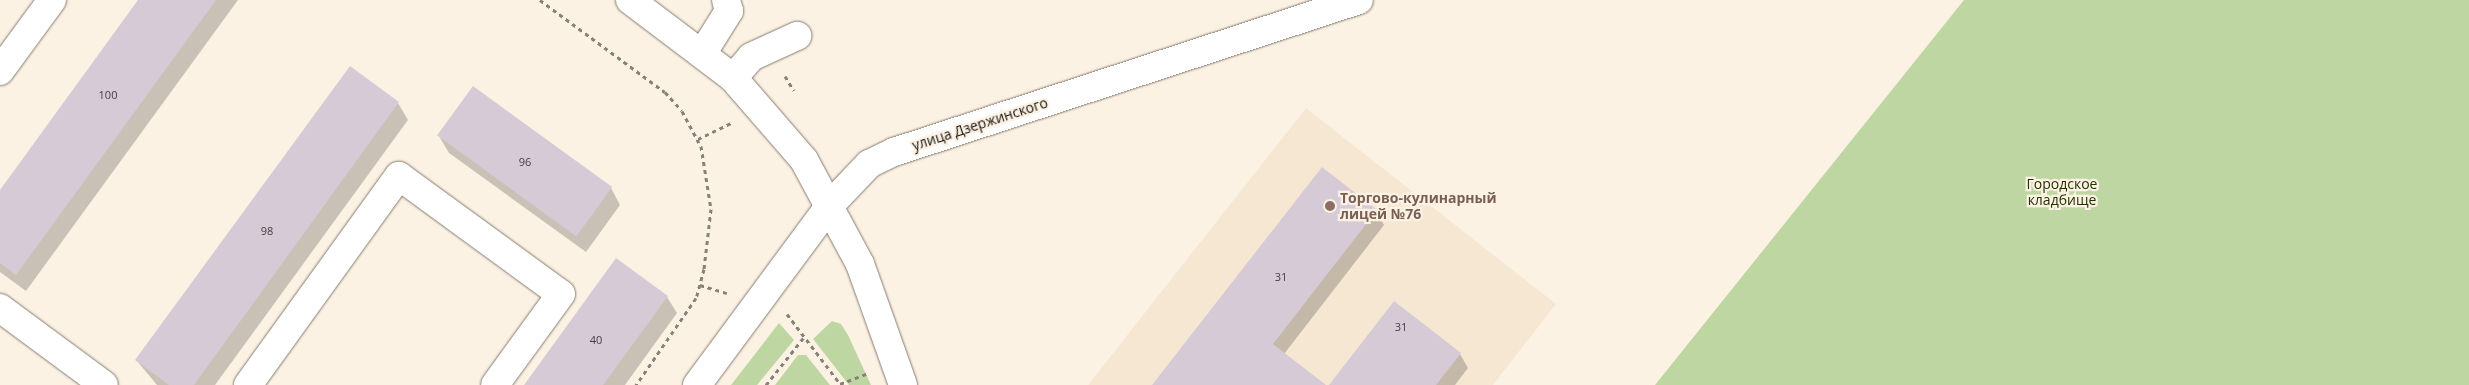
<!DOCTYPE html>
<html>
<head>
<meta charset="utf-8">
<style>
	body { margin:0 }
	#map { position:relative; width:2469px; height:385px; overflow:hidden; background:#fcf2e4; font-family:"Open Sans",sans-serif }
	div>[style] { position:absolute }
	.built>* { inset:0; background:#f6e7d3 }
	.green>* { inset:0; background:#bed6a2 }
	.shadow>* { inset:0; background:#0003 }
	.building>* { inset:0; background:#d6cad6; transform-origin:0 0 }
	.path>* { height:3px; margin-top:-1.5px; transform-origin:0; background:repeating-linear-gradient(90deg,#888178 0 4px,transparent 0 8px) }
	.roads { filter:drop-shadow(0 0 1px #857c70) drop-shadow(0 0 1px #857c70) }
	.minor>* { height:28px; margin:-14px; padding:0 14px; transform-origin:14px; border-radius:14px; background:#fff }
	.dots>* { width:14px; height:14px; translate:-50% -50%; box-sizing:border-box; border:2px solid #fcf2e4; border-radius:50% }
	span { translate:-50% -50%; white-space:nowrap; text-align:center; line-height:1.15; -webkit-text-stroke:4.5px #fcf2e4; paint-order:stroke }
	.number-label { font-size:11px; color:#443e3e }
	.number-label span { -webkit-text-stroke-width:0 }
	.street-label { font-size:14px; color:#13100c }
	.park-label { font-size:14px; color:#213303 }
	.education-label { font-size:14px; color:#785e54; font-weight:700 }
	.left { translate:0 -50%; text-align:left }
</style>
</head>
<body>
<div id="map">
	<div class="built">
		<i style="clip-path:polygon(1306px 108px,1556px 304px,1493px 385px,1088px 385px)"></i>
	</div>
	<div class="green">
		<i style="clip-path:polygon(1964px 0,2469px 0,2469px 385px,1655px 385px)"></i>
		<i style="clip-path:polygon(832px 321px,841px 324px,848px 335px,871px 385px,849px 385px,813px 339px)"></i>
		<i style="clip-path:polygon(779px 323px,794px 340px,757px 385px,731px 385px)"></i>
		<i style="clip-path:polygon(798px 355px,806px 355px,830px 385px,775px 385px)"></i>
	</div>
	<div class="shadow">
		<i style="clip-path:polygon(139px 0,238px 0,26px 291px,0 272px,0 192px)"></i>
		<i style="clip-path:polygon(350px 68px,398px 103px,408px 120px,215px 385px,157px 385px,137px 361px)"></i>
		<i style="clip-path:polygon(439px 136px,611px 188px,620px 205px,586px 252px,449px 153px)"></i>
		<i style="clip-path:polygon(1376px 211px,1384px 225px,1284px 354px,1324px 385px,1154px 385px)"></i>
		<i style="clip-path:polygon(667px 297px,677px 313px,625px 385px,525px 385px)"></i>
		<i style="clip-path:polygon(1460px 354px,1468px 368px,1455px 385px,1330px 385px)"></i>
	</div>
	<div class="building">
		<i style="clip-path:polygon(138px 0,216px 0,16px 275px,0 263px,0 190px)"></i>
		<i style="clip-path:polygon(350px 66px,399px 102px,194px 385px,169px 385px,135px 360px)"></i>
		<i style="left:473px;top:86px;width:172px;height:61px;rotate:36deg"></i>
		<i style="clip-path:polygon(1322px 167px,1377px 210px,1273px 344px,1326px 385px,1152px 385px)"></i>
		<i style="clip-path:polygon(616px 258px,668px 296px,603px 385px,524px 385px)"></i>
		<i style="clip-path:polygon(1394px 301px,1461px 353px,1436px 385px,1329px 385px)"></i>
	</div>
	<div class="path">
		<i style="left:540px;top:0;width:155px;rotate:36.4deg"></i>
		<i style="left:665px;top:92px;width:25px;rotate:48deg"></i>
		<i style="left:682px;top:111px;width:40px;rotate:62deg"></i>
		<i style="left:701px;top:146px;width:64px;rotate:81deg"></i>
		<i style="left:711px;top:209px;width:60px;rotate:96.7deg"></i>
		<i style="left:704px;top:269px;width:30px;rotate:105deg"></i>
		<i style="left:696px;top:298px;width:106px;rotate:124.6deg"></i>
		<i style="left:785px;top:76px;width:17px;rotate:59deg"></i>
		<i style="left:698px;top:139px;width:37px;rotate:-26deg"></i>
		<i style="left:700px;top:285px;width:28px;rotate:17deg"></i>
		<i style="left:787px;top:314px;width:89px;rotate:52.7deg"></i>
		<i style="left:840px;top:384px;width:28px;rotate:-21deg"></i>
		<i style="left:766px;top:385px;width:61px;rotate:-51.6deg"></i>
	</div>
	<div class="roads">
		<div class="minor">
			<i style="left:630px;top:0;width:129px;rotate:37.1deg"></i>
			<i style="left:733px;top:78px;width:108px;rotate:49.1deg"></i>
			<i style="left:804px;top:160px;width:118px;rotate:61.7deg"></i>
			<i style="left:860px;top:264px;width:128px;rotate:70.4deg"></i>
			<i style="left:702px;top:54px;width:51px;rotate:-57.9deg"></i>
			<i style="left:729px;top:11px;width:11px;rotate:-105deg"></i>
			<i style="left:0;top:71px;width:88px;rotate:-53.8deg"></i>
			<i style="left:733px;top:78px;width:28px;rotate:-49deg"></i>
			<i style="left:751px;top:57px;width:51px;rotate:-24.5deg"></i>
			<i style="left:0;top:308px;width:129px;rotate:36.5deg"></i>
			<i style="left:248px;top:385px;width:258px;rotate:-54.2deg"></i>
			<i style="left:399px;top:176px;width:200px;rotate:36.1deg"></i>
			<i style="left:561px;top:294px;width:112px;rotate:126deg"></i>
			<i style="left:697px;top:385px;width:224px;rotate:-53.5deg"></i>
			<i style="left:830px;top:205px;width:57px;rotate:-46.4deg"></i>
			<i style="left:869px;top:164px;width:28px;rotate:-26deg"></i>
			<i style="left:894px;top:152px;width:489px;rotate:-18.1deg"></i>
		</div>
	</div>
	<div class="dots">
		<i style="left:1330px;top:206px;background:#8d6e63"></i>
	</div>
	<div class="number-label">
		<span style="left:108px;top:95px">100</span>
		<span style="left:525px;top:162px">96</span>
		<span style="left:267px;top:231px">98</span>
		<span style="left:1281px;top:277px">31</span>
		<span style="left:1401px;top:327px">31</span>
		<span style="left:596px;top:340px">40</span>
	</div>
	<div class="street-label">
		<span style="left:980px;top:124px;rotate:-18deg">улица Дзержинского</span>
	</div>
	<div class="park-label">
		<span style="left:2062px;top:192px">Городское<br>кладбище</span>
	</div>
	<div class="education-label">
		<span class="left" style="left:1340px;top:206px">Торгово-кулинарный<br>лицей №76</span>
	</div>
</div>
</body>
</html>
